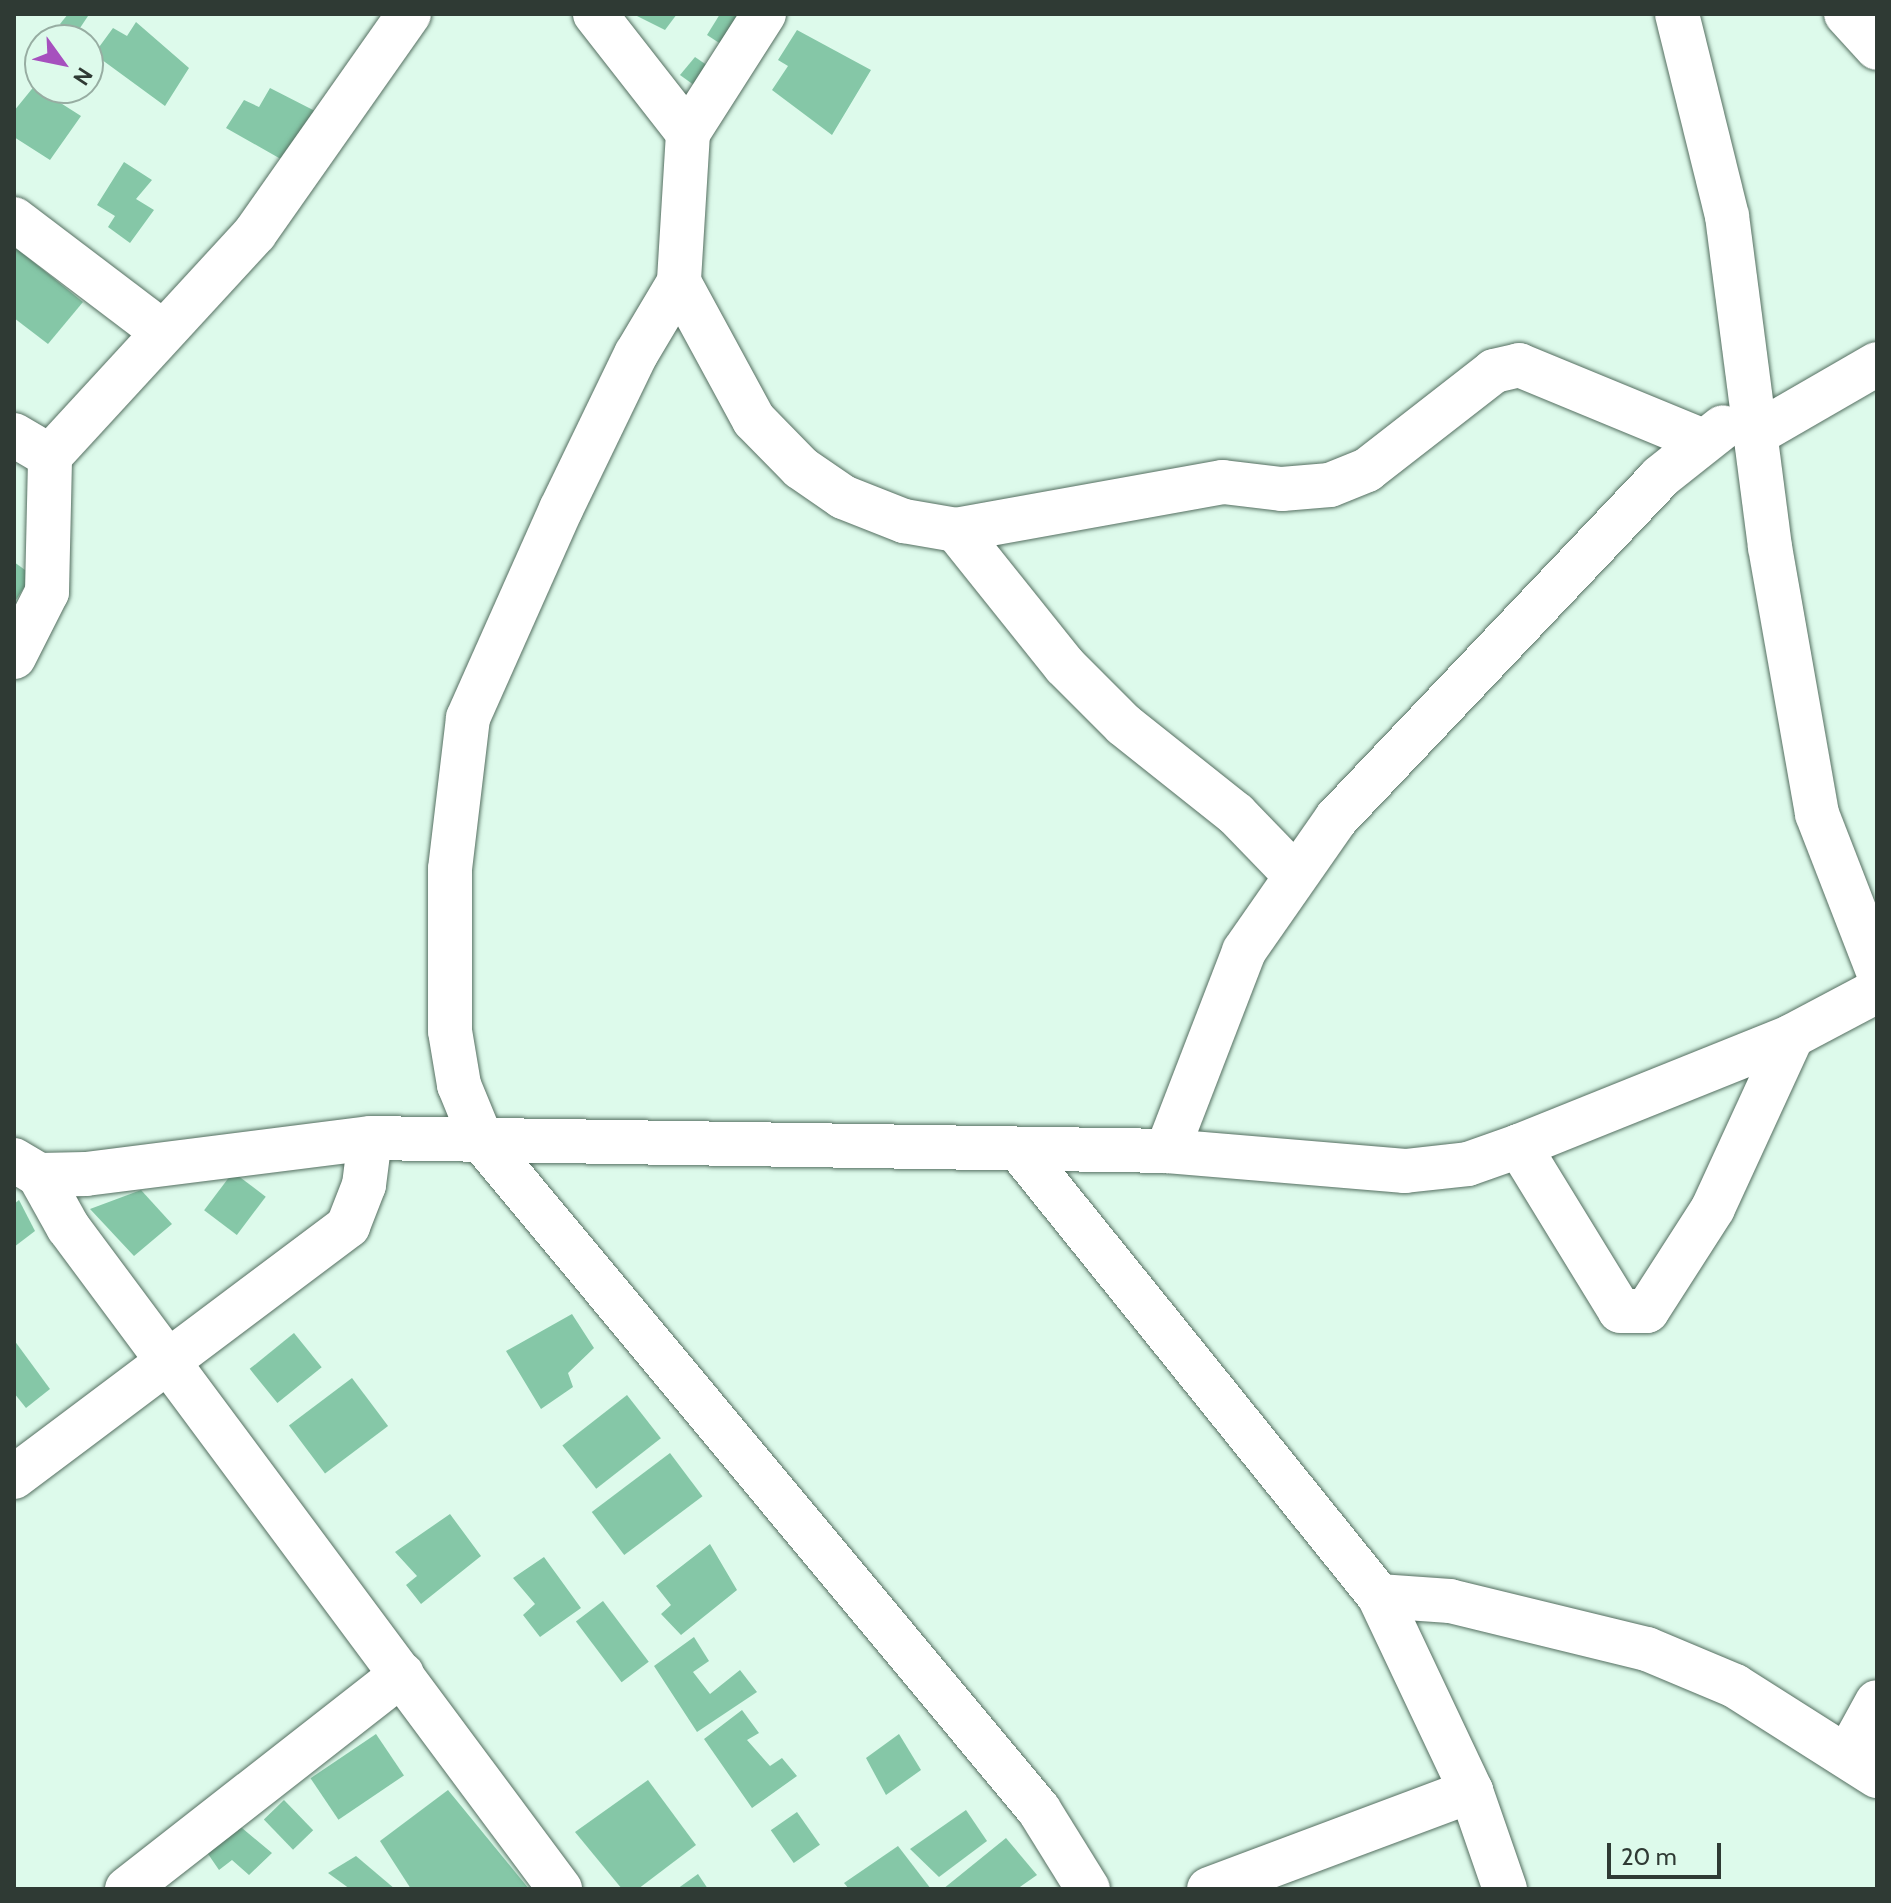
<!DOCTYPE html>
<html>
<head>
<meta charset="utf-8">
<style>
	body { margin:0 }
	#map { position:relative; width:1891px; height:1903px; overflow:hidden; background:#ddfaeb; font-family:Cabin,sans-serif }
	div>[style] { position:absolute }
	.building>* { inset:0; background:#85c7a7; transform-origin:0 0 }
	.roads { filter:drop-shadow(0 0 2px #556f61) drop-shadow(0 0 2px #556f61) }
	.minor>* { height:44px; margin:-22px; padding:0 22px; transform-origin:22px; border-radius:22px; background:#fff }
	span { translate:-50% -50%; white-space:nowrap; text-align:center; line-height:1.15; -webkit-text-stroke:6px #ddfaeb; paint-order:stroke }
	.frame { position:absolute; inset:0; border:16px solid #2f3a34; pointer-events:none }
	.north { position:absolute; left:24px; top:24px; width:80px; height:80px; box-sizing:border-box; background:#ddfaeb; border:2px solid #97ada2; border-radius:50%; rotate:123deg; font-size:22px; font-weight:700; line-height:32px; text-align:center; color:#2f3a34 }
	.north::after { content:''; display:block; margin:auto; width:28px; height:36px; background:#a650be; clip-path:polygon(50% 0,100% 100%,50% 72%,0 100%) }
	.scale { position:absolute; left:1607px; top:1843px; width:114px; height:36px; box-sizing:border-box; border:4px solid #2f3a34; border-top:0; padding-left:10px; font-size:24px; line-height:28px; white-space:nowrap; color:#2f3a34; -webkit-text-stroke:6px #ddfaeb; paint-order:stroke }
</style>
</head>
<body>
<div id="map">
	<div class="building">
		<i style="clip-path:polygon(68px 14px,88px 16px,76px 34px,60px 24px)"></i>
		<i style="clip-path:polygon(633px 14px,677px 14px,665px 30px)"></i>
		<i style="clip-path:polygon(720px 14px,752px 14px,730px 50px,707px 35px)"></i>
		<i style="clip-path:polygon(136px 22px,189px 68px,165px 106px,94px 54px,113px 28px,127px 36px)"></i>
		<i style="clip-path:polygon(797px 30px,871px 70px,832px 135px,772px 90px,788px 66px,778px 60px)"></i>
		<i style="clip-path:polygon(695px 57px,711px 68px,698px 88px,680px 75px)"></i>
		<i style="clip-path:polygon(40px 79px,40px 88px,72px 88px,59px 102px,81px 116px,50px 160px,14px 137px,14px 111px)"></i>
		<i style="clip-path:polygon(270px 88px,315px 111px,286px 162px,226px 128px,244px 100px,259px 107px)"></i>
		<i style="clip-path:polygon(124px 162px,152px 180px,136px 199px,154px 210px,130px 243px,108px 227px,115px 216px,97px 205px)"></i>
		<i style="clip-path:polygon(16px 248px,83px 302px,48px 344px,14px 318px)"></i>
		<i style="clip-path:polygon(14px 562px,32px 575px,14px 603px)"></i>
		<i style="left:233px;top:1172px;width:41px;height:48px;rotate:37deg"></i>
		<i style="clip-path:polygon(141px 1190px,172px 1224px,134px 1256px,90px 1209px)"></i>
		<i style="clip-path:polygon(19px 1200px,35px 1231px,14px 1247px,14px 1204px)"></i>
		<i style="clip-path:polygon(572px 1314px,594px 1348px,568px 1373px,573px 1387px,541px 1409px,506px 1351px)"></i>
		<i style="left:294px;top:1333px;width:44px;height:57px;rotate:51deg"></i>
		<i style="clip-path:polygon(14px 1340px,50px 1389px,26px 1408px,14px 1393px)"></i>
		<i style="left:352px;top:1378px;width:60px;height:79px;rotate:53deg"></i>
		<i style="left:627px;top:1395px;width:55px;height:82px;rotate:52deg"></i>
		<i style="left:670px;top:1453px;width:54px;height:98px;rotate:53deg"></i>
		<i style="clip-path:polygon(450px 1514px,481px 1556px,421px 1604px,406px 1585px,417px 1576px,395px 1552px)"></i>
		<i style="clip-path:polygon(710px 1544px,737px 1590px,681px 1635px,661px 1614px,671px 1605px,656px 1586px)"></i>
		<i style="clip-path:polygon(544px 1557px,581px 1608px,540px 1637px,523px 1615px,535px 1604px,513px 1578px)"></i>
		<i style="left:603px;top:1601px;width:76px;height:34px;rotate:53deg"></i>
		<i style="clip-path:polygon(694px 1637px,709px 1661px,693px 1672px,710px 1694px,740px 1670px,757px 1692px,697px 1732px,654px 1666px)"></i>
		<i style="clip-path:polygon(742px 1710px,759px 1733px,747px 1740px,770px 1766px,782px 1758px,797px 1776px,752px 1808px,704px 1739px)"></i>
		<i style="left:376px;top:1734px;width:50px;height:79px;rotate:56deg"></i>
		<i style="clip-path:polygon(899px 1734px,921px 1770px,886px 1795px,866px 1758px)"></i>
		<i style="clip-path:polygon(648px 1780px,696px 1845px,638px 1889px,622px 1889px,575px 1832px)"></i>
		<i style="clip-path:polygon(448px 1790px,529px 1889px,411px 1889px,380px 1841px)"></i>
		<i style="left:284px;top:1800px;width:42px;height:28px;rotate:46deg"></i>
		<i style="clip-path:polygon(966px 1810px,987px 1841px,939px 1877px,910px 1849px)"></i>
		<i style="left:797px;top:1812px;width:40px;height:32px;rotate:55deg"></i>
		<i style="clip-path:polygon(236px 1823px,272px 1853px,249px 1875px,232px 1860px,219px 1870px,204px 1848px)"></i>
		<i style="clip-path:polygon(1006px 1838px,1037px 1875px,1017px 1889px,943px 1889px)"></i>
		<i style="clip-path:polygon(898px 1846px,931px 1889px,849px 1889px,844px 1883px)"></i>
		<i style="clip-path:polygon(356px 1856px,395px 1889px,350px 1889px,328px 1873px)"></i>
		<i style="clip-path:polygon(698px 1874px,708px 1889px,677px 1889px)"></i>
	</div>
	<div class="roads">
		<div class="minor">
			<i style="left:595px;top:14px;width:151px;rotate:52deg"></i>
			<i style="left:764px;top:14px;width:141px;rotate:122.6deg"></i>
			<i style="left:688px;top:133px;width:149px;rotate:93.5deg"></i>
			<i style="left:679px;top:282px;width:157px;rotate:61.5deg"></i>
			<i style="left:754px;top:420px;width:67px;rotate:45.6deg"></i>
			<i style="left:801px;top:468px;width:51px;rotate:34.6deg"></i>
			<i style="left:843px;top:497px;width:66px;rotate:21.5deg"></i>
			<i style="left:904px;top:521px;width:53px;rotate:9.8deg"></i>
			<i style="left:956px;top:530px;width:271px;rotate:-10.2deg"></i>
			<i style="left:1223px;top:482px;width:59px;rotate:6.8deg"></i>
			<i style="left:1282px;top:489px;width:48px;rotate:-4.8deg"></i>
			<i style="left:1330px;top:485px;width:40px;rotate:-22deg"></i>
			<i style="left:1367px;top:470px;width:161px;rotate:-37.9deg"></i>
			<i style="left:1494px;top:371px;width:26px;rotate:-13deg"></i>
			<i style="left:1519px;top:365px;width:197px;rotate:22.4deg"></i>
			<i style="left:1677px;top:14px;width:208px;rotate:76.1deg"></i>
			<i style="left:1727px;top:216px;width:334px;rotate:82.6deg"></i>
			<i style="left:1770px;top:547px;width:271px;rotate:80deg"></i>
			<i style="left:1817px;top:814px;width:166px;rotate:68.8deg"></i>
			<i style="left:1846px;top:14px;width:46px;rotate:47.6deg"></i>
			<i style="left:14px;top:219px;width:183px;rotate:37.2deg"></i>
			<i style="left:679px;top:282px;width:84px;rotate:120.8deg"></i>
			<i style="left:636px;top:354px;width:172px;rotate:115.8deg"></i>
			<i style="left:561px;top:509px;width:229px;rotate:114deg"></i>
			<i style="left:468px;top:718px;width:152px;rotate:96.8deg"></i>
			<i style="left:450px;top:869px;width:162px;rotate:90deg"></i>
			<i style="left:450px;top:1031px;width:55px;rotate:80.5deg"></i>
			<i style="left:459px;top:1085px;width:61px;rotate:67.7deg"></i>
			<i style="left:482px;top:1141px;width:871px;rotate:50.22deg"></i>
			<i style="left:1039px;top:1810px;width:93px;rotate:58.2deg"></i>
			<i style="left:14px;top:435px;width:42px;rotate:30.3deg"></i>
			<i style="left:1754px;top:435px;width:142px;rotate:-30deg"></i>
			<i style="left:956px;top:530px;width:174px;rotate:51.3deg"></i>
			<i style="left:1065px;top:666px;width:83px;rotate:45deg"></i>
			<i style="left:1124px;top:725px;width:143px;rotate:38.5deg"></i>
			<i style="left:1236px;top:814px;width:83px;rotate:46deg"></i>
			<i style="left:14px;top:657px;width:73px;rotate:-63.1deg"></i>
			<i style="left:47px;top:592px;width:136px;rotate:-88.7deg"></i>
			<i style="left:50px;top:456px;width:303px;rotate:-47.4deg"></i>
			<i style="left:255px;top:233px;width:268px;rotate:-54.9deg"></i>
			<i style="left:1519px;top:1146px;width:193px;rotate:58.5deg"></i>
			<i style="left:1620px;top:1311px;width:27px"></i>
			<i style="left:1647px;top:1311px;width:122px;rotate:-57.3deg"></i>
			<i style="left:1713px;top:1208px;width:189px;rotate:-65.3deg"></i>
			<i style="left:1167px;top:1151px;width:214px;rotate:-68.9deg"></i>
			<i style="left:1244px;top:951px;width:161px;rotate:-55.1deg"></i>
			<i style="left:1336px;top:819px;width:471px;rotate:-46.5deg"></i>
			<i style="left:1660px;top:477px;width:80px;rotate:-38.4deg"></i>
			<i style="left:1022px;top:1153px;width:569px;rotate:51.14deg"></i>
			<i style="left:1379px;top:1596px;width:216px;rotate:64.7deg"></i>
			<i style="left:1471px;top:1791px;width:104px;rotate:70.9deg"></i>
			<i style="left:14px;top:1160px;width:29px;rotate:31deg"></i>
			<i style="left:39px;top:1175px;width:47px;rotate:-1.2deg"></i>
			<i style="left:86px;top:1174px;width:286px;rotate:-7.2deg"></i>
			<i style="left:370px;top:1138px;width:797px;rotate:0.93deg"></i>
			<i style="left:1167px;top:1151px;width:239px;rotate:4.8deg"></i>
			<i style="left:1405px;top:1171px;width:63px;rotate:-6.3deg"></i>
			<i style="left:1468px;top:1164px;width:54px;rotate:-19.4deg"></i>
			<i style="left:1519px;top:1146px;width:294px;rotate:-21.9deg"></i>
			<i style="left:1792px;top:1036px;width:96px;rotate:-27.9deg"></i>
			<i style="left:39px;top:1175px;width:60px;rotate:60.9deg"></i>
			<i style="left:68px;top:1227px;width:825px;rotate:53.38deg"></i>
			<i style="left:14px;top:1477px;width:418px;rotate:-36.9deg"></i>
			<i style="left:348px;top:1226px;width:44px;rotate:-68.7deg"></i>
			<i style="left:364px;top:1185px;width:47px;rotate:-82.7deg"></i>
			<i style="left:1379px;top:1596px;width:71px;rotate:4deg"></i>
			<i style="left:1450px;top:1601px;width:203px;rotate:13.7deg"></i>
			<i style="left:1647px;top:1649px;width:95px;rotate:22.8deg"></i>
			<i style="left:1735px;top:1686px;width:168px;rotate:32.4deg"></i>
			<i style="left:1849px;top:1753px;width:58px;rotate:-61.2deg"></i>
			<i style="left:127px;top:1889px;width:349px;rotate:-38deg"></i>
			<i style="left:1209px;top:1889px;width:280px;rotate:-20.5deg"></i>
		</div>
	</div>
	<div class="frame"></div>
	<div class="north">N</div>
	<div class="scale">20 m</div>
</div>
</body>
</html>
